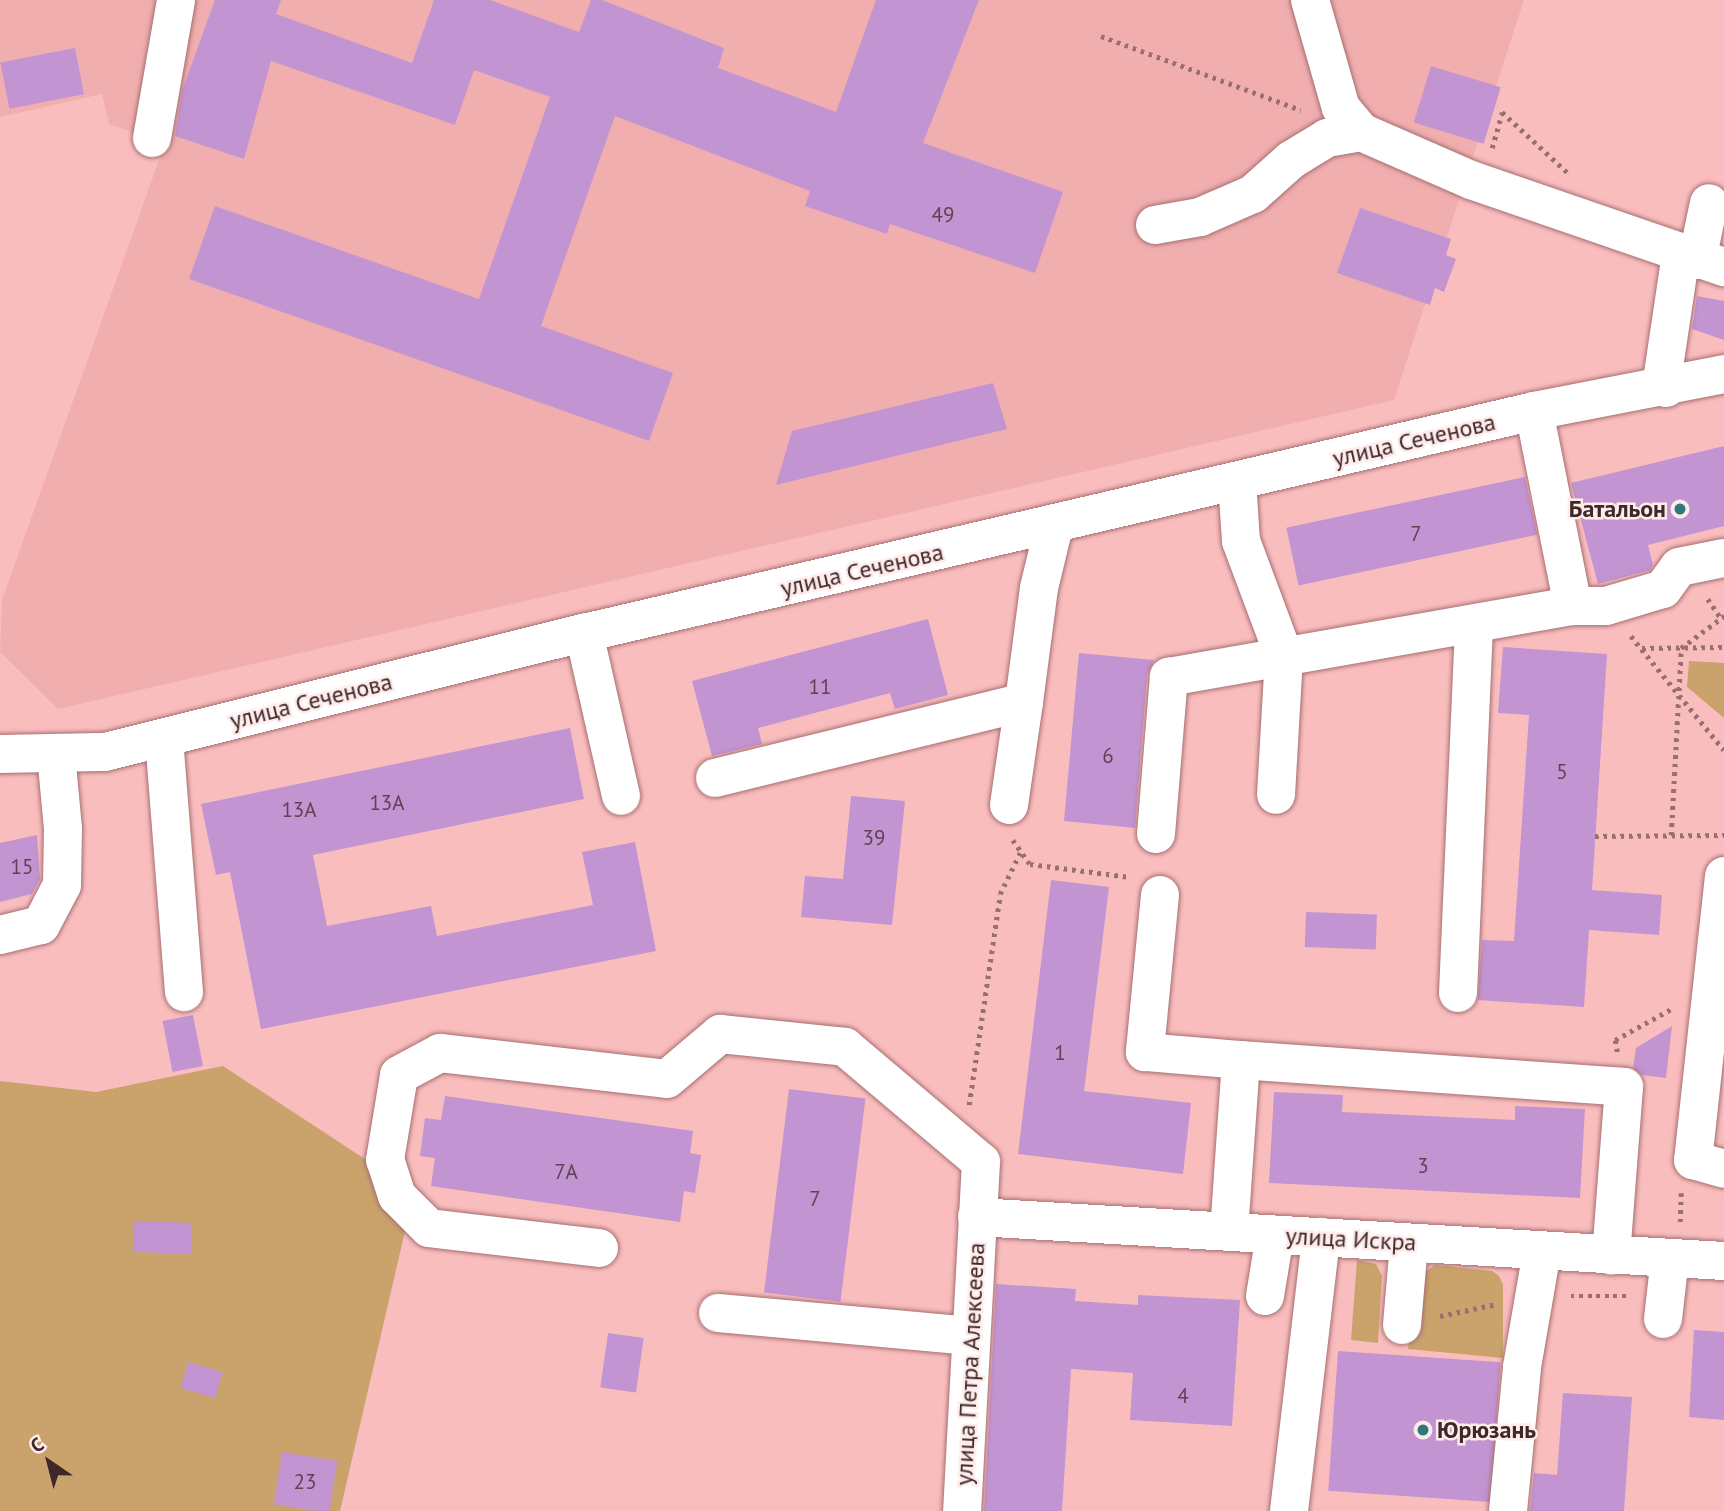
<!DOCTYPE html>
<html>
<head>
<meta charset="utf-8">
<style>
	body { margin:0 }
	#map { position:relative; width:1724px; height:1511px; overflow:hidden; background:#fabdbe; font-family:"PT Sans",sans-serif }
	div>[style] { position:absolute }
	.built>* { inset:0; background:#f1aeaf }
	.green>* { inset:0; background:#c9a36b }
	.building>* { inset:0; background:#c294d2; transform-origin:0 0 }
	.path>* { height:4.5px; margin-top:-2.25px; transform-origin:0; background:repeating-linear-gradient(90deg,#997070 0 3.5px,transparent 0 8.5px) }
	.roads { filter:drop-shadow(0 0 2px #a66f71) drop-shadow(0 0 2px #a66f71) }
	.minor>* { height:38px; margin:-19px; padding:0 19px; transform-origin:19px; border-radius:19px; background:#fff }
	.dots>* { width:19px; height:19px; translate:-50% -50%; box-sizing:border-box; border:4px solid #feebeb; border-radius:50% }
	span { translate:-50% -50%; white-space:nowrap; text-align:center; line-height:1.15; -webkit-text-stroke:5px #feebeb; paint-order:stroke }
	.number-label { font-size:21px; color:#604352 }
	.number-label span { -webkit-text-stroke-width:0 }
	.street-label { font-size:24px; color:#3f2828 }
	.poi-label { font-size:24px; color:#3f2828; font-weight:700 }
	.right { translate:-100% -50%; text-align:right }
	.left { translate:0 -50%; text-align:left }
	.north { position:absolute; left:14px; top:1427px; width:70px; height:70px; -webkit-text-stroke:5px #feebeb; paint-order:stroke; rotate:325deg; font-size:19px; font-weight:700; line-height:28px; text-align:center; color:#3f2828 }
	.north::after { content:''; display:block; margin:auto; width:24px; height:32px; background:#3f2828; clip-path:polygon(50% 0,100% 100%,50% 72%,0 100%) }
</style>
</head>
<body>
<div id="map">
	<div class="built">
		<i style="clip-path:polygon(0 0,1524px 0,1394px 400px,58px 709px,0 652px,2px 600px,165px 143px,109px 124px,102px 94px,0 117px)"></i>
	</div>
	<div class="green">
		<i style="clip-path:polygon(1689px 661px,1724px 663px,1724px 718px,1687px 687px)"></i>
		<i style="clip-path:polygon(223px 1066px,377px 1167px,406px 1227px,340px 1511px,0 1511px,0 1081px,96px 1092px)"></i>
		<i style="clip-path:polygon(1357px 1260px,1376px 1264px,1382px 1276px,1378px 1343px,1351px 1340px)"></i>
		<i style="clip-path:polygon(1435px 1265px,1492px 1271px,1499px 1276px,1503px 1285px,1503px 1358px,1408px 1349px,1418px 1277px)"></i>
	</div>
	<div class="building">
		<i style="clip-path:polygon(215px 0,281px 0,276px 14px,412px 63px,434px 0,490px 0,579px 32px,591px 0,602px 0,724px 48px,718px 68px,836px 112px,876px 0,979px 0,923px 143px,1063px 192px,1035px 273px,890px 224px,887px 234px,805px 206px,810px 191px,615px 116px,541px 326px,673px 373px,649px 441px,189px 279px,215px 206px,479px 299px,550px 97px,474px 70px,455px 125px,271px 61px,244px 159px,175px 136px,182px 91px)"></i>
		<i style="left:75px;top:48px;width:47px;height:76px;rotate:79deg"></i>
		<i style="left:1431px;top:66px;width:73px;height:59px;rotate:17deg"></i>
		<i style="clip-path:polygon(1360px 208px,1451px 239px,1446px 255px,1456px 259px,1444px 292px,1435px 288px,1430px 305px,1337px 273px)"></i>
		<i style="clip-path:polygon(1697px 296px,1724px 301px,1724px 340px,1692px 329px)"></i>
		<i style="clip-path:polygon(993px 383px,1007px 429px,776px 485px,792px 431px)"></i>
		<i style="clip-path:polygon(1724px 446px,1724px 526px,1648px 545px,1653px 565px,1650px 570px,1598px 584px,1571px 483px)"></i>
		<i style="left:1525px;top:477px;width:59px;height:244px;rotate:78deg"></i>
		<i style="clip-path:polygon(928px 619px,948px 695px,895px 709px,890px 693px,758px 728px,762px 744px,712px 756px,692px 681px)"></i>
		<i style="clip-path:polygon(1503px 647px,1607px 654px,1592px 890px,1662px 895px,1659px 935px,1589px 930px,1584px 1007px,1478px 1000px,1482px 940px,1514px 941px,1529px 715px,1498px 713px)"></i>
		<i style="clip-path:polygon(1079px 653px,1154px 660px,1147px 675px,1135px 828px,1064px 821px)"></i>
		<i style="clip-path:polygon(570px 728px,584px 799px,313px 855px,327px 926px,431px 906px,437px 936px,593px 905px,582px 852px,635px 842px,656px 951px,261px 1029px,230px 872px,216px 875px,201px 804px)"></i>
		<i style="clip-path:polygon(851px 796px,905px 801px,892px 925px,801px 917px,805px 876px,843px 879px)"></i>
		<i style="clip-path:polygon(37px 835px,40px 879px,32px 894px,0 902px,0 843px)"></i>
		<i style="clip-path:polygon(1051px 880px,1109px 887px,1084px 1091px,1191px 1103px,1183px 1174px,1018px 1154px)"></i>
		<i style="left:1306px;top:912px;width:71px;height:35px;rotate:2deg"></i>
		<i style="left:193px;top:1015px;width:52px;height:31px;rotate:79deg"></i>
		<i style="clip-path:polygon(1672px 1026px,1666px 1078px,1642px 1075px,1633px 1068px,1636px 1048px)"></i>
		<i style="left:789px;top:1089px;width:77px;height:205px;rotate:7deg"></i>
		<i style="clip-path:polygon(1274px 1092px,1343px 1095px,1342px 1112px,1515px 1120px,1515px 1106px,1585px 1109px,1580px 1198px,1269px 1183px)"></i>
		<i style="clip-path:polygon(445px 1096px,693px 1131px,690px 1153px,701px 1155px,695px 1193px,684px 1191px,680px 1222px,431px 1186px,435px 1158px,420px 1156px,425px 1118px,441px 1120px)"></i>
		<i style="left:134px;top:1221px;width:58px;height:31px;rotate:2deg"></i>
		<i style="clip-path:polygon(996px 1284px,1076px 1289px,1075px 1301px,1138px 1305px,1138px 1295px,1240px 1300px,1232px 1426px,1130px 1420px,1133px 1373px,1071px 1369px,1062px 1511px,984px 1511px)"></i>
		<i style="clip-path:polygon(1694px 1330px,1724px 1332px,1724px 1420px,1689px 1417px)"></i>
		<i style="left:608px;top:1333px;width:36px;height:55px;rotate:8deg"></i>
		<i style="left:1338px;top:1351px;width:163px;height:140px;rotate:4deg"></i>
		<i style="left:188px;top:1362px;width:36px;height:27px;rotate:16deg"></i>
		<i style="clip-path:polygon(1563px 1393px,1632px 1397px,1624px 1511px,1530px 1511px,1534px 1473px,1557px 1475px)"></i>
		<i style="left:282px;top:1452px;width:56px;height:53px;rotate:9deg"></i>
	</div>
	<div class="path">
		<i style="left:1101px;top:36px;width:213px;rotate:20.3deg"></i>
		<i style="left:1492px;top:148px;width:37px;rotate:-74deg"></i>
		<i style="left:1502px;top:112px;width:90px;rotate:42.7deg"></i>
		<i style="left:1708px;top:599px;width:23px;rotate:56deg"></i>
		<i style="left:1631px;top:636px;width:147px;rotate:50.8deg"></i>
		<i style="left:1642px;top:648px;width:82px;rotate:-0.7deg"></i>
		<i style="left:1671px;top:835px;width:187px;rotate:-86.9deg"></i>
		<i style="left:1681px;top:648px;width:54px;rotate:-36.7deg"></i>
		<i style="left:1595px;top:836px;width:129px;rotate:-0.4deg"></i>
		<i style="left:1013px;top:840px;width:29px;rotate:55deg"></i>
		<i style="left:1030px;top:864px;width:101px;rotate:7.4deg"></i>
		<i style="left:1617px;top:1052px;width:12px;rotate:-99deg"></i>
		<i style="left:1615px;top:1040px;width:66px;rotate:-28.9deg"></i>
		<i style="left:969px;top:1105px;width:213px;rotate:-81.6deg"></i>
		<i style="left:1000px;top:894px;width:46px;rotate:-64deg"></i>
		<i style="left:1680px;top:1222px;width:29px;rotate:-88deg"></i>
		<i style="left:1571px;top:1296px;width:58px"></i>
		<i style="left:1440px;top:1316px;width:58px;rotate:-11.9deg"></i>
	</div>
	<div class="roads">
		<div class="minor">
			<i style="left:1310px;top:0;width:112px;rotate:74deg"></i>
			<i style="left:1341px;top:108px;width:31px;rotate:50deg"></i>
			<i style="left:1361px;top:132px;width:120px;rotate:23.6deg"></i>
			<i style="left:1471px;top:180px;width:268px;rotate:19deg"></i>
			<i style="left:152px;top:138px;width:140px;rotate:-80.1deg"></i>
			<i style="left:1155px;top:225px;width:46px;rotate:-10.1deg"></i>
			<i style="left:1200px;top:217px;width:58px;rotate:-23.5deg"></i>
			<i style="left:1253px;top:194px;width:51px;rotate:-41.8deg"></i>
			<i style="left:1291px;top:160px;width:42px;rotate:-31.4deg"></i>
			<i style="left:1327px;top:138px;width:35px;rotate:-10deg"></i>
			<i style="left:1697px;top:260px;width:58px;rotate:-78.1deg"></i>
			<i style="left:1666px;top:388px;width:14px;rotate:-102deg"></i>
			<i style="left:1663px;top:374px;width:121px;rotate:-81.5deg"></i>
			<i style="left:1534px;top:411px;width:199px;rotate:78.7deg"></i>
			<i style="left:1573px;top:606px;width:33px"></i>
			<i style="left:1606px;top:606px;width:59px;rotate:-16.6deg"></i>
			<i style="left:1663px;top:589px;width:27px;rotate:-54deg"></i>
			<i style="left:1679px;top:567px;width:46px;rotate:-11.3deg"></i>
			<i style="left:1237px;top:481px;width:60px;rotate:86.2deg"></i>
			<i style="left:1241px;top:541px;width:123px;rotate:69.5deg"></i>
			<i style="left:1284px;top:656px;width:139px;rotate:93.3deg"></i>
			<i style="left:584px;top:633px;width:167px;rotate:77.2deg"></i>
			<i style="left:164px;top:738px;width:255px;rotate:85.5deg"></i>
			<i style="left:0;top:754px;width:105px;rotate:-1.1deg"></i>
			<i style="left:105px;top:752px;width:494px;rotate:-14deg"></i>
			<i style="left:584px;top:633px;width:976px;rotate:-13.15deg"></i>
			<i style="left:1534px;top:411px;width:194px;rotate:-11deg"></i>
			<i style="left:715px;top:778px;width:318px;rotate:-13.8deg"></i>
			<i style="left:1024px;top:702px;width:115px;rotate:-82.5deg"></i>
			<i style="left:1039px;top:588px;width:64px;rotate:-76.4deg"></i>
			<i style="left:1009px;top:805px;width:104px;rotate:-81.7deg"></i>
			<i style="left:1156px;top:834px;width:158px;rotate:-85.3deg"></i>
			<i style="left:1169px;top:677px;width:410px;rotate:-10deg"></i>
			<i style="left:1724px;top:876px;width:286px;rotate:96.2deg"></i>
			<i style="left:1693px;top:1160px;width:32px;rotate:16deg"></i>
			<i style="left:1160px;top:895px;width:158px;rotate:95.5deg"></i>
			<i style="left:1145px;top:1052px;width:96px;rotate:4.8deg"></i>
			<i style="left:0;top:935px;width:42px;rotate:-13.7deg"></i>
			<i style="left:41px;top:925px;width:45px;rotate:-62.3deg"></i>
			<i style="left:62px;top:885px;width:56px;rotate:-89deg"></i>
			<i style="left:63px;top:829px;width:76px;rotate:-95.3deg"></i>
			<i style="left:1458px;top:993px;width:368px;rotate:-87.5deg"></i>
			<i style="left:977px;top:1217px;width:748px;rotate:3.37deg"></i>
			<i style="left:1229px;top:1232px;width:172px;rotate:-86deg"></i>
			<i style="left:1241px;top:1060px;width:384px;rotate:4deg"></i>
			<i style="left:1624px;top:1087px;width:169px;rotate:94.4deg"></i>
			<i style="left:599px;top:1248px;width:171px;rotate:-173.3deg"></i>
			<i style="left:429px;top:1228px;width:45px;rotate:-135deg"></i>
			<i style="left:397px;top:1196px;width:38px;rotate:-108deg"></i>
			<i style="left:385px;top:1160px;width:86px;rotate:-80.6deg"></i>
			<i style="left:399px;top:1075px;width:47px;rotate:-28.2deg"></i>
			<i style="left:440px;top:1053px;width:228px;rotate:6.5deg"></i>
			<i style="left:667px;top:1079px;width:70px;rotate:-40.3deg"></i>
			<i style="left:720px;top:1034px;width:126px;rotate:5.9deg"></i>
			<i style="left:845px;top:1047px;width:178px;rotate:40.2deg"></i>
			<i style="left:981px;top:1162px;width:350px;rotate:93.1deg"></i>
			<i style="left:1265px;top:1296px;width:62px;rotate:-80.7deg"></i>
			<i style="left:718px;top:1313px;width:254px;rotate:5.2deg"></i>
			<i style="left:1663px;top:1319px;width:61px;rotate:-83.5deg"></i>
			<i style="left:1402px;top:1325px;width:82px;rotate:-85.1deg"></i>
			<i style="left:1289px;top:1511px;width:276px;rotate:-83.3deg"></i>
			<i style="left:1508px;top:1511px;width:145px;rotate:-84.4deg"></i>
			<i style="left:1522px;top:1367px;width:118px;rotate:-80.2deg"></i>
		</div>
	</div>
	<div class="dots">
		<i style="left:1680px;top:509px;background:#2f797a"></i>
		<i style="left:1423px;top:1430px;background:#2f797a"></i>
	</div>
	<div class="number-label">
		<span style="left:943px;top:215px">49</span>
		<span style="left:1416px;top:534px">7</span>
		<span style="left:820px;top:687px">11</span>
		<span style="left:1108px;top:756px">6</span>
		<span style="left:1562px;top:772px">5</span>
		<span style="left:387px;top:803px">13А</span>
		<span style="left:299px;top:810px">13А</span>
		<span style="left:874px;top:838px">39</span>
		<span style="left:22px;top:867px">15</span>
		<span style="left:1060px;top:1053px">1</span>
		<span style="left:1423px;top:1166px">3</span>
		<span style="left:566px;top:1172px">7А</span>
		<span style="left:815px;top:1199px">7</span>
		<span style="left:1183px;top:1396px">4</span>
		<span style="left:305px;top:1482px">23</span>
	</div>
	<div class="street-label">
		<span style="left:1414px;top:440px;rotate:-13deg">улица Сеченова</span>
		<span style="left:862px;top:570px;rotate:-13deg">улица Сеченова</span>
		<span style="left:311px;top:701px;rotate:-14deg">улица Сеченова</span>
		<span style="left:1351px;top:1239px;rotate:3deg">улица Искра</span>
		<span style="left:970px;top:1364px;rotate:-87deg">улица Петра Алексеева</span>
	</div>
	<div class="poi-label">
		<span class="right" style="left:1666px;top:509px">Батальон</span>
		<span class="left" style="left:1437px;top:1430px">Юрюзань</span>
	</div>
	<div class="north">С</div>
</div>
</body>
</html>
